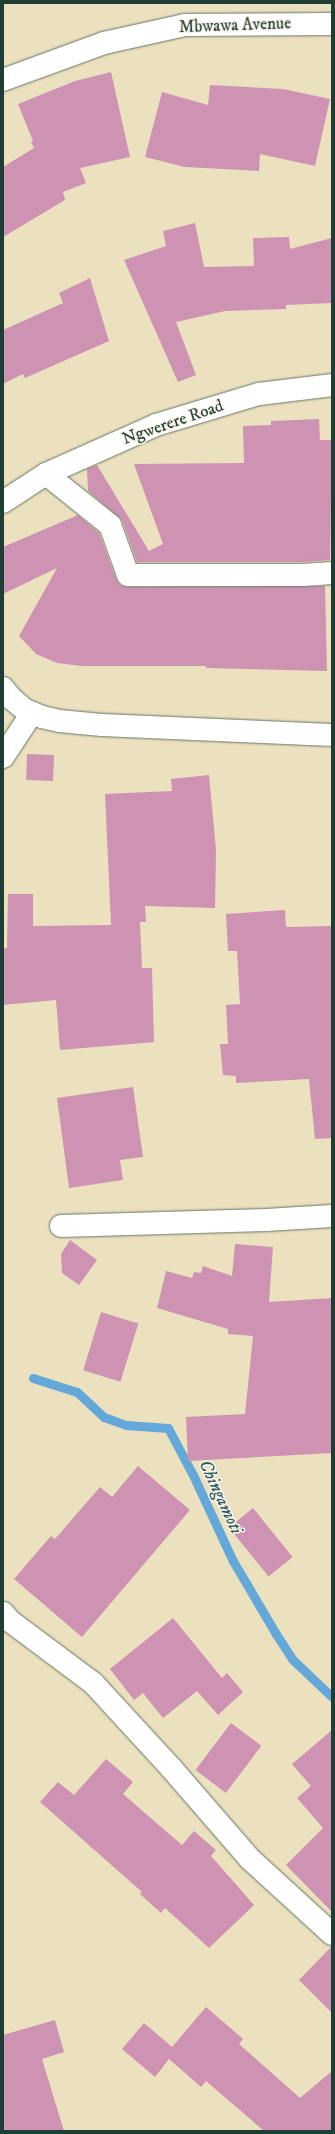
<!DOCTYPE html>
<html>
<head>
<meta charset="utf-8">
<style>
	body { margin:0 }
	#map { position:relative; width:335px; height:2134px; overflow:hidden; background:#ebe1bf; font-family:"IM FELL DW Pica",serif }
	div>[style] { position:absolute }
	.stream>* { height:9px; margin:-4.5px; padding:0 4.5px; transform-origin:4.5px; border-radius:4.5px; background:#64a8d9 }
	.building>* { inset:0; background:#ce93b3; transform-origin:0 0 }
	.roads { filter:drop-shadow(0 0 1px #667665) drop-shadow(0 0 1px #667665) }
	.minor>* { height:22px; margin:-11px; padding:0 11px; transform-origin:11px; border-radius:11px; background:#fff }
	span { translate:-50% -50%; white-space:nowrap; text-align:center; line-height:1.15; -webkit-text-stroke:3px #f7f3e8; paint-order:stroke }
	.street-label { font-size:17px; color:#1f3d34 }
	.water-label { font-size:18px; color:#345d66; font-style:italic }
	.frame { position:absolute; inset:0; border:4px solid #1f3d34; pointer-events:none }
</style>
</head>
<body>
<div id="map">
	<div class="stream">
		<i style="left:33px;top:1378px;width:46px;rotate:17.7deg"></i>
		<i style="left:77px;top:1392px;width:37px;rotate:43deg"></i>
		<i style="left:104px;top:1417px;width:23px;rotate:20deg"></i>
		<i style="left:126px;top:1425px;width:42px;rotate:4.1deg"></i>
		<i style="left:168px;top:1428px;width:53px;rotate:62deg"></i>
		<i style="left:193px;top:1475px;width:95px;rotate:65.1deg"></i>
		<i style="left:233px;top:1561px;width:85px;rotate:59.5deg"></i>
		<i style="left:276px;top:1634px;width:30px;rotate:57deg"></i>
		<i style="left:292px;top:1659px;width:55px;rotate:43.5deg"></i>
	</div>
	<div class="building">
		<i style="clip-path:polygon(111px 72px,130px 157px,80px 168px,86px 183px,63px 192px,65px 200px,3px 237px,3px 167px,34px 148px,31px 142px,33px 141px,18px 104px,75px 81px)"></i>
		<i style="clip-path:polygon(210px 85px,283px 89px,330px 99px,315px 166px,260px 154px,259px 171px,185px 167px,145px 157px,162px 92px,208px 105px)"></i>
		<i style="clip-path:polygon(195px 223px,204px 267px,254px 266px,253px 238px,289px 237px,290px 249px,332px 238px,332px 303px,286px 305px,286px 309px,225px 311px,176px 322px,196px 375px,178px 382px,124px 260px,166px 246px,163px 231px)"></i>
		<i style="clip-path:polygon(90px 278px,109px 341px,25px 378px,23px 374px,3px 384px,3px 330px,63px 303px,59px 293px)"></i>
		<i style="clip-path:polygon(319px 419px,320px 440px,332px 440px,330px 560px,303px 562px,137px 562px,122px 520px,88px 491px,87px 469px,97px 465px,149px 551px,163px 544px,134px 464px,244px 463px,243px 426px,271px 425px,271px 421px)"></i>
		<i style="clip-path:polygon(78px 515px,99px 533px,116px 579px,120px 585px,128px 587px,325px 586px,327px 671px,206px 668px,206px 666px,82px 666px,57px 663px,36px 654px,19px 636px,57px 568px,3px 594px,3px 547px)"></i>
		<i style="left:27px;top:754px;width:27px;height:26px;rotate:2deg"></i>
		<i style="clip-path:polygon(209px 775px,216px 850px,215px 908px,145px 906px,146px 922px,140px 922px,142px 968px,152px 968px,154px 1042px,60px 1050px,56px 1000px,3px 1005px,3px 949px,7px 948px,8px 894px,33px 894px,33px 926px,111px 925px,105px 794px,172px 791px,171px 779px)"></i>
		<i style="clip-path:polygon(285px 910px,286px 927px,332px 926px,332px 1138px,315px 1139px,309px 1079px,236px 1083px,236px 1076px,223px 1075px,220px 1044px,228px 1044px,226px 1005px,240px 1004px,237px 951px,228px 951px,226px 914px)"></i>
		<i style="clip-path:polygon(133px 1087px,143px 1157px,120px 1160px,123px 1180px,69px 1188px,57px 1098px)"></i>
		<i style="clip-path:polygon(70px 1240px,97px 1260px,79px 1285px,62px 1273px,61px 1254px)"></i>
		<i style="clip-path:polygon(235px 1244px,273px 1247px,269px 1302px,332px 1298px,332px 1453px,188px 1461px,186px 1417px,245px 1414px,253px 1336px,228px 1334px,228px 1329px,157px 1308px,166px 1271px,192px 1278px,194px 1272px,201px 1273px,203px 1266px,232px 1276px)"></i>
		<i style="left:101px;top:1312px;width:39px;height:61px;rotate:17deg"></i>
		<i style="clip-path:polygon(138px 1466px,190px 1510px,82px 1637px,14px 1579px,51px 1536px,55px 1539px,100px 1487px,112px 1497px)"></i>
		<i style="left:253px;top:1508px;width:63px;height:31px;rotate:51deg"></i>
		<i style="clip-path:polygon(173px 1618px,222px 1678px,227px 1673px,243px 1692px,218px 1715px,197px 1691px,163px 1718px,143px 1693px,134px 1700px,110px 1669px)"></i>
		<i style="left:231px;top:1723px;width:38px;height:59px;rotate:37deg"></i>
		<i style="clip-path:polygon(332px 1730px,332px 1912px,286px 1865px,323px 1828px,297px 1798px,311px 1786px,292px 1764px)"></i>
		<i style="clip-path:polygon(106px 1759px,133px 1782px,123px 1794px,182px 1845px,194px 1831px,216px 1850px,211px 1856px,254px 1905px,209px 1948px,165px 1908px,161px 1913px,140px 1894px,142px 1892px,40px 1802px,58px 1782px,74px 1795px)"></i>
		<i style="clip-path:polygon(332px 1946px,332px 2013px,299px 1980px)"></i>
		<i style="clip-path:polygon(206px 2007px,243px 2039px,239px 2044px,300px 2098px,332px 2071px,332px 2131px,264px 2131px,206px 2081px,201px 2087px,169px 2059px,155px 2077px,122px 2049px,144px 2023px,172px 2047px)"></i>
		<i style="clip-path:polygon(55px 2020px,64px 2052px,42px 2059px,64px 2131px,3px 2131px,3px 2035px)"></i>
	</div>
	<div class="roads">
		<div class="minor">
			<i style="left:3px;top:80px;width:108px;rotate:-20.1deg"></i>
			<i style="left:104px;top:43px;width:83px;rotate:-12.5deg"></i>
			<i style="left:185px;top:25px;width:147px;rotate:-0.4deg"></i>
			<i style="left:46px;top:474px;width:82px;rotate:38.6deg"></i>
			<i style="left:110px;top:525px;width:53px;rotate:70.2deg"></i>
			<i style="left:128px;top:575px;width:175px"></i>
			<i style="left:303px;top:575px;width:29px;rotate:-4deg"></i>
			<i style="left:3px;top:502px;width:51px;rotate:-33.1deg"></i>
			<i style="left:46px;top:474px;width:120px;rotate:-24deg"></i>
			<i style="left:156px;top:425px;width:108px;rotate:-16.8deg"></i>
			<i style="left:259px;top:394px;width:74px;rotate:-7deg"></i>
			<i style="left:3px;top:688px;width:14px;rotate:51deg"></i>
			<i style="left:12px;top:699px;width:17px;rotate:40deg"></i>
			<i style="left:25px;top:710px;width:18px;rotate:22deg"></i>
			<i style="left:42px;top:717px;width:17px;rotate:13deg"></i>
			<i style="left:59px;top:721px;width:43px;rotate:5.3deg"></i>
			<i style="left:102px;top:725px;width:230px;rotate:2.5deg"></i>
			<i style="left:3px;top:757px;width:53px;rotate:-56.6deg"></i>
			<i style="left:61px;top:1226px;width:205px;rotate:-1.7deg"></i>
			<i style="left:266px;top:1220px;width:66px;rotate:-3.5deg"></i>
			<i style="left:3px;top:1613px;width:11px;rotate:49deg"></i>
			<i style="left:10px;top:1621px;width:104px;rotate:36.8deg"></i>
			<i style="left:93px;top:1683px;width:117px;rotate:47.4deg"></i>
			<i style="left:172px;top:1769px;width:119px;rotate:49.1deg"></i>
			<i style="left:250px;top:1859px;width:111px;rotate:42.4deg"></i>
		</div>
	</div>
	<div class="street-label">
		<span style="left:235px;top:26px;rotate:-2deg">Mbwawa Avenue</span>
		<span style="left:173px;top:423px;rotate:-19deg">Ngwerere Road</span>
	</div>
	<div class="water-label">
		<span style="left:220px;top:1497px;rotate:65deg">Chingamoti</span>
	</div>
	<div class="frame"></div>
</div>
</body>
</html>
